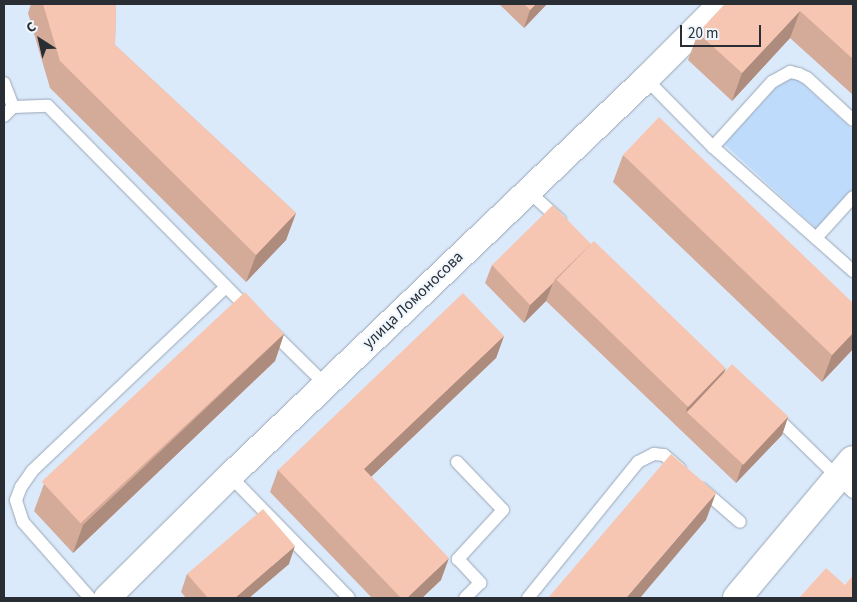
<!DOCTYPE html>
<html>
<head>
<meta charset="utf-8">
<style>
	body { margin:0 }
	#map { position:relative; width:857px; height:602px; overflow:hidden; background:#dbeafb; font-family:"Source Sans 3",sans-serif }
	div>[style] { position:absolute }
	.green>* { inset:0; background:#bfdbfb }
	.roads { filter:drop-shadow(0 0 1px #98a6b6) drop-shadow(0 0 1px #98a6b6) }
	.service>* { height:12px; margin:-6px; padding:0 6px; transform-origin:6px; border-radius:6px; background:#fff }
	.minor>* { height:26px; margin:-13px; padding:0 13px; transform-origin:13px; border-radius:13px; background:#fff }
	.tertiary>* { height:28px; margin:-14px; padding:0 14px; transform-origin:14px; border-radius:14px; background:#fff }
	.wall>* { inset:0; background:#d4aa99 }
	.shaded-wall>* { inset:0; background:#ad8b7d }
	.building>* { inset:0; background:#f7c6b2; transform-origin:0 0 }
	span { translate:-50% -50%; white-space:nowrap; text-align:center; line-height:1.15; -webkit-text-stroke:4px #f0f6fd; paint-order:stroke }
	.street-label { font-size:16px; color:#282e34 }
	.frame { position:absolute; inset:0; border:5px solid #282e34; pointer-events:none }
	.north { position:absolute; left:15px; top:15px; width:50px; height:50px; -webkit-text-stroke:4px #f0f6fd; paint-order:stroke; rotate:325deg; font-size:14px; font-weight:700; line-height:20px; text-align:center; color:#282e34 }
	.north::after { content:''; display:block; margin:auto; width:18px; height:22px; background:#282e34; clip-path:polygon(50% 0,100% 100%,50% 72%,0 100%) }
	.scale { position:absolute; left:680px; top:25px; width:81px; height:22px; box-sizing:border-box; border:2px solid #282e34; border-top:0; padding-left:6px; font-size:15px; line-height:18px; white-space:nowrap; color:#282e34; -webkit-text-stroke:4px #f0f6fd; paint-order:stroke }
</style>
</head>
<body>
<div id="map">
	<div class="green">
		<i style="clip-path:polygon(790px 72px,853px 130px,853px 190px,817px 229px,724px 144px)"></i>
	</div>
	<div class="roads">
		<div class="service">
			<i style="left:646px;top:79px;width:95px;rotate:45.4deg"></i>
			<i style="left:713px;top:147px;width:187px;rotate:41.5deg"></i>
			<i style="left:4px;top:83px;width:26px;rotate:69deg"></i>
			<i style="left:4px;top:116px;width:13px;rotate:-45deg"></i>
			<i style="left:13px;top:107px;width:35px;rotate:-2deg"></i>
			<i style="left:48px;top:106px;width:288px;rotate:45.4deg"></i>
			<i style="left:713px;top:147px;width:88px;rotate:-47.8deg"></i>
			<i style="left:772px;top:82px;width:21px;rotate:-29deg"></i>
			<i style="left:790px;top:72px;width:9px;rotate:13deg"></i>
			<i style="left:799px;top:74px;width:9px;rotate:27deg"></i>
			<i style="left:807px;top:78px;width:62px;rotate:42.4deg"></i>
			<i style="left:528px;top:191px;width:43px;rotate:42.2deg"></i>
			<i style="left:816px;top:238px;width:55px;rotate:-47.9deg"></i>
			<i style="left:270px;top:330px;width:77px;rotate:44.5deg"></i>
			<i style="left:772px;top:413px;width:113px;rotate:44.3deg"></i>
			<i style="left:457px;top:462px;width:66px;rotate:46.2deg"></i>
			<i style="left:503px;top:510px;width:67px;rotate:132.6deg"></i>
			<i style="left:458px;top:559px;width:33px;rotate:47deg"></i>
			<i style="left:480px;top:583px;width:21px;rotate:135deg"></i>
			<i style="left:230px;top:476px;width:170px;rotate:45.7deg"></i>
			<i style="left:702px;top:489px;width:50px;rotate:41deg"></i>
			<i style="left:90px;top:598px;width:101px;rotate:-131.4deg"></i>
			<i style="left:23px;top:522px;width:23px;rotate:-108deg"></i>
			<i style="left:16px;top:500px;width:14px;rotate:-69deg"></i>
			<i style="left:21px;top:487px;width:19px;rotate:-55deg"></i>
			<i style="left:32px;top:471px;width:267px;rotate:-43.5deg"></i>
			<i style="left:528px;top:598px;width:175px;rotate:-51deg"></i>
			<i style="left:638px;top:462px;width:18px;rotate:-27deg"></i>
			<i style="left:654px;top:454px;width:10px;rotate:6deg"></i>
			<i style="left:664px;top:455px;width:21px;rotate:41deg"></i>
		</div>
		<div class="minor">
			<i style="left:107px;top:598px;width:173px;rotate:-44.8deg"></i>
			<i style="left:230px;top:476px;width:575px;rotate:-43.66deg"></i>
			<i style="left:646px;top:79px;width:106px;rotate:-45deg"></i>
		</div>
		<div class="tertiary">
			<i style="left:737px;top:598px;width:180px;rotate:-50deg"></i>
		</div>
	</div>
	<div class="wall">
		<i style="clip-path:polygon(31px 4px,116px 4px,115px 45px,296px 213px,286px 240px,246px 282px,50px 88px,28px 13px)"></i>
		<i style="clip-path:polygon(499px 4px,547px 4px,524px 28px)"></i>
		<i style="clip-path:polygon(725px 4px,853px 4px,853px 95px,790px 38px,732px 101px,688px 60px,698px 33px)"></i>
		<i style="clip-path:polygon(623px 155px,853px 303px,853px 349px,822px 382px,613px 182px)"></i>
		<i style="clip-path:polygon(591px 244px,724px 371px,788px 417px,782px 435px,736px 483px,546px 301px,524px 323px,485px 283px,492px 265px)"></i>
		<i style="clip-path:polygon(284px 334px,275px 361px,73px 553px,34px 511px,44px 484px)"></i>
		<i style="clip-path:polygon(504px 336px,496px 358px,371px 477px,441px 580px,422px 598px,372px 598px,270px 492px,278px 470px)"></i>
		<i style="clip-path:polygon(289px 564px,249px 598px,186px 598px,181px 592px,187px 574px)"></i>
	</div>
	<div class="shaded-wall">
		<i style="clip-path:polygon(536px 4px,547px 4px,524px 28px,530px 10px)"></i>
		<i style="clip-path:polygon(800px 11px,790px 38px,732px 101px,742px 73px)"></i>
		<i style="clip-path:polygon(296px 213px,286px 240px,246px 282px,256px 255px)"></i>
		<i style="clip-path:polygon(553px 283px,546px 301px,524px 323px,530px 305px)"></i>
		<i style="clip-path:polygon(853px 333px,853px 349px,822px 382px,832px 355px)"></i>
		<i style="clip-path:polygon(284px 334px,275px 361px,73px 553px,83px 525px)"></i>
		<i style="clip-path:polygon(504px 336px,496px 358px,356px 491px,364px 469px)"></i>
		<i style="clip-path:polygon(726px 368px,717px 390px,686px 412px,687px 408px)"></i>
		<i style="clip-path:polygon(788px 417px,782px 435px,736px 483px,742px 465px)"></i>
		<i style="clip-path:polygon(716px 493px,706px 520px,640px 598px,626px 598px)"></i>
		<i style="clip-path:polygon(295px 546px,289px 564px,249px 598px,235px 598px)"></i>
		<i style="clip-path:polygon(449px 558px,441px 580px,422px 598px,407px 598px)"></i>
	</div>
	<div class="building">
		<i style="clip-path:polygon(43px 4px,116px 4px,115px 45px,296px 213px,256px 255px,60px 61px)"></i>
		<i style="clip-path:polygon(524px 4px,536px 4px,530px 10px)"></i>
		<i style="clip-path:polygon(725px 4px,853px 4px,853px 59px,800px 11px,742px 73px,698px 33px)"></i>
		<i style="clip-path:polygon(659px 117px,853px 303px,853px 333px,832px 355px,623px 155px)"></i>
		<i style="clip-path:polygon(553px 205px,591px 244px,555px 279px,553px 283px,530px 305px,492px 265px)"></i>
		<i style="left:594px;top:241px;width:183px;height:54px;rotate:44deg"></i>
		<i style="left:245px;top:292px;width:57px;height:278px;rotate:47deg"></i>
		<i style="clip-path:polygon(463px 293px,504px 336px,364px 469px,449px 558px,407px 598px,401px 598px,278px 470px)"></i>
		<i style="left:732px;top:364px;width:77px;height:66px;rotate:43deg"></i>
		<i style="clip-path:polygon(671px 454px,716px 493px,626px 598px,548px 598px)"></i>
		<i style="clip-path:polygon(263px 509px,295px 546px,235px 598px,208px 598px,187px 574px)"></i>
		<i style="clip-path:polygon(826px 568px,845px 585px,853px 575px,853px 598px,799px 598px)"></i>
	</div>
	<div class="street-label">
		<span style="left:413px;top:300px;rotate:-44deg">улица Ломоносова</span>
	</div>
	<div class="frame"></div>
	<div class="north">С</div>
	<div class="scale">20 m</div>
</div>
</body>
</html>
